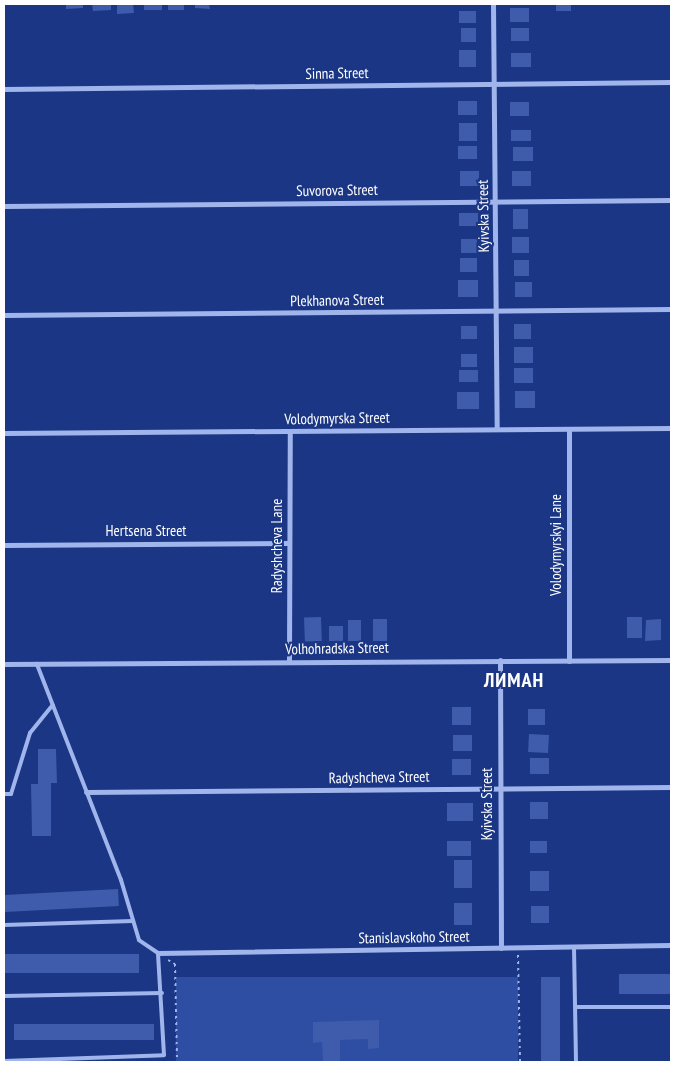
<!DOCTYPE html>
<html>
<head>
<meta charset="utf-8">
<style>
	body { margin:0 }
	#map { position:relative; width:675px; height:1066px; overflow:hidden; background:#1a3684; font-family:"PT Sans Narrow",sans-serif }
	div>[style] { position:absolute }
	.green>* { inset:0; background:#2d4ea2; transform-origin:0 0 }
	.building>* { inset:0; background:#3e5cab; transform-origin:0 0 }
	.path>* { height:2px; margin-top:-1px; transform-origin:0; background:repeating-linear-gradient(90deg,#a0b5eb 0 2.5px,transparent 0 6.5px) }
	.lane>* { height:4px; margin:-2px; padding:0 2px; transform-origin:2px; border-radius:2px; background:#a0b5eb }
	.street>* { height:5px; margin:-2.5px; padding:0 2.5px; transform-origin:2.5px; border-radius:2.5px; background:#a0b5eb }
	span { translate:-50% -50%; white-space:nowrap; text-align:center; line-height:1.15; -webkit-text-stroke:4px #1a3684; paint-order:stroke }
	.street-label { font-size:15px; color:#fff }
	.district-label { font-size:20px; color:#fff; font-weight:700; letter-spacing:1px }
	.frame { position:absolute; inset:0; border:5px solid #fff; pointer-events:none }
</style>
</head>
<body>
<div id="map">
	<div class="green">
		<i style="left:176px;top:977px;width:342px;height:85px"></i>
	</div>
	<div class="building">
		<i style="clip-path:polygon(66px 4px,83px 4px,83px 8px,66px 9px)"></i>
		<i style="clip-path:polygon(92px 4px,111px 4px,111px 10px,93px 11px)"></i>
		<i style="clip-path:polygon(117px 4px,133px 4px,134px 13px,117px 14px)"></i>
		<i style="left:144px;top:4px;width:18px;height:6px"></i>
		<i style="left:168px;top:4px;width:16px;height:6px"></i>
		<i style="clip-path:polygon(195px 4px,209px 4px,210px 9px,195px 8px)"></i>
		<i style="left:556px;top:4px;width:15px;height:7px"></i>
		<i style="left:510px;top:8px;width:19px;height:14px"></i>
		<i style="left:459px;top:11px;width:17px;height:12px"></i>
		<i style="left:461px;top:28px;width:15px;height:14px"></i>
		<i style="left:511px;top:28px;width:18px;height:13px"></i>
		<i style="left:459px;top:50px;width:17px;height:17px"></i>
		<i style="left:511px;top:53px;width:20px;height:14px"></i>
		<i style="left:458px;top:101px;width:19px;height:14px"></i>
		<i style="left:510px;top:102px;width:19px;height:14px"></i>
		<i style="left:459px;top:123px;width:18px;height:18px"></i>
		<i style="left:511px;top:130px;width:20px;height:11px"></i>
		<i style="left:458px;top:146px;width:19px;height:13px"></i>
		<i style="left:513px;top:147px;width:20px;height:14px"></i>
		<i style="left:460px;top:171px;width:19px;height:15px"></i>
		<i style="left:512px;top:171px;width:19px;height:15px"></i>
		<i style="left:513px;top:209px;width:15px;height:20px"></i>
		<i style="left:459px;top:213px;width:19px;height:13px"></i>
		<i style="left:512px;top:237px;width:17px;height:16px"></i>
		<i style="left:461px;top:239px;width:16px;height:14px"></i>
		<i style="left:460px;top:258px;width:17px;height:14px"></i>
		<i style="left:514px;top:260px;width:15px;height:16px"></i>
		<i style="left:458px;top:280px;width:20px;height:17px"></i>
		<i style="left:515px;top:282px;width:17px;height:15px"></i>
		<i style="left:514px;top:324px;width:17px;height:15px"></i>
		<i style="left:461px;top:326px;width:16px;height:13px"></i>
		<i style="left:514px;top:347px;width:19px;height:16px"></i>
		<i style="left:461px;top:354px;width:16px;height:13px"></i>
		<i style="left:514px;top:368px;width:19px;height:15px"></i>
		<i style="left:459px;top:370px;width:19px;height:12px"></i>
		<i style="left:515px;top:391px;width:20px;height:17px"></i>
		<i style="left:479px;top:392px;width:17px;height:22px;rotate:90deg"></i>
		<i style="left:321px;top:617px;width:24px;height:17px;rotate:88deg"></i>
		<i style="left:627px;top:617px;width:15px;height:21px"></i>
		<i style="left:373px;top:619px;width:14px;height:22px"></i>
		<i style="clip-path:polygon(661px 619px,661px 640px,645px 641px,646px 620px)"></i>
		<i style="left:348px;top:620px;width:13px;height:21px"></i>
		<i style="left:329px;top:626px;width:14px;height:15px"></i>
		<i style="left:452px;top:707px;width:19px;height:18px"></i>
		<i style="left:528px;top:709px;width:17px;height:16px"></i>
		<i style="left:529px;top:734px;width:20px;height:18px;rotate:3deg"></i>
		<i style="left:453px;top:735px;width:19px;height:16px"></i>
		<i style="clip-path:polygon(38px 749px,56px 749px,57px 783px,51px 783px,51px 836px,32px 836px,31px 784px,38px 784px)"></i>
		<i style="left:530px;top:758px;width:19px;height:16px"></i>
		<i style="left:452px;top:759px;width:19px;height:16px"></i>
		<i style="left:530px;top:802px;width:18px;height:17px"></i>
		<i style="left:447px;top:803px;width:26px;height:18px"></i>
		<i style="left:447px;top:841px;width:24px;height:15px"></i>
		<i style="left:530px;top:841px;width:17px;height:12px"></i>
		<i style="left:454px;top:860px;width:18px;height:28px"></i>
		<i style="left:530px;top:871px;width:19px;height:20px"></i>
		<i style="left:118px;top:889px;width:17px;height:114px;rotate:87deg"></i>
		<i style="left:454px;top:903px;width:18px;height:22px"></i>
		<i style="left:531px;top:906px;width:18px;height:17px"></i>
		<i style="left:139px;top:954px;width:19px;height:135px;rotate:90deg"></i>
		<i style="left:671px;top:974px;width:20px;height:52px;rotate:90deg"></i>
		<i style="left:541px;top:977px;width:19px;height:85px"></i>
		<i style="clip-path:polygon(379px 1020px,379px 1048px,368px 1049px,368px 1039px,340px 1040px,340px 1062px,323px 1062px,322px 1042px,313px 1043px,313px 1022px)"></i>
		<i style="left:154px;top:1024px;width:16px;height:140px;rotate:90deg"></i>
	</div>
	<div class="path">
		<i style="left:518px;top:955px;width:107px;rotate:88.9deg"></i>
		<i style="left:168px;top:960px;width:8px;rotate:30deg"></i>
		<i style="left:175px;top:964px;width:98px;rotate:88.8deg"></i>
	</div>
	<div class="lane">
		<i style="left:4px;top:794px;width:7px"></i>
		<i style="left:11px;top:794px;width:64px;rotate:-72.7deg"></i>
		<i style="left:30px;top:733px;width:36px;rotate:-51deg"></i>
		<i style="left:4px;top:925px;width:129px;rotate:-1.8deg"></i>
		<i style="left:574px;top:947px;width:115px;rotate:89deg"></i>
		<i style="left:4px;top:996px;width:158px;rotate:-1.1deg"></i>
		<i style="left:576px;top:1007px;width:95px"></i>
		<i style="left:4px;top:1061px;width:160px;rotate:-2.1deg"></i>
		<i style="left:164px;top:1055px;width:102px;rotate:-93.4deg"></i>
		<i style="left:158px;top:953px;width:23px;rotate:-146deg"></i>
		<i style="left:139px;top:940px;width:63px;rotate:-106.7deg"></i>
		<i style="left:121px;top:880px;width:232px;rotate:-111.3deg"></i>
	</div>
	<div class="street">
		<i style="left:493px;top:4px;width:424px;rotate:89.5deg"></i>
		<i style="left:4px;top:89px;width:667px;rotate:-0.6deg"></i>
		<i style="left:4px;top:206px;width:667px;rotate:-0.52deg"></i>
		<i style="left:4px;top:315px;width:667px;rotate:-0.52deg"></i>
		<i style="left:569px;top:430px;width:231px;rotate:90deg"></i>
		<i style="left:4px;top:433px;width:667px;rotate:-0.43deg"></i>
		<i style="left:4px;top:545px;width:285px;rotate:-0.4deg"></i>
		<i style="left:500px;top:660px;width:288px;rotate:89.8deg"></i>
		<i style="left:289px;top:661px;width:230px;rotate:-89.8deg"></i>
		<i style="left:4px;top:664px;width:667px;rotate:-0.34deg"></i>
		<i style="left:86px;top:792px;width:585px;rotate:-0.49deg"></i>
		<i style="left:158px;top:953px;width:513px;rotate:-0.89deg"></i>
	</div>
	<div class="street-label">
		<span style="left:337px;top:73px;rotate:-1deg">Sinna Street</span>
		<span style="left:337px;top:190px;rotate:-1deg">Suvorova Street</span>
		<span style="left:483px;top:216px;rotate:-91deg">Kyivska Street</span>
		<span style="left:337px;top:300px;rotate:-1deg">Plekhanova Street</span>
		<span style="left:337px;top:418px;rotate:-1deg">Volodymyrska Street</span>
		<span style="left:146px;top:531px">Hertsena Street</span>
		<span style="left:556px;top:545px;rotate:-90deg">Volodymyrskyi Lane</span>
		<span style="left:277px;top:546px;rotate:-90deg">Radyshcheva Lane</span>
		<span style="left:337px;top:648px;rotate:-1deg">Volhohradska Street</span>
		<span style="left:379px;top:777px;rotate:-1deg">Radyshcheva Street</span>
		<span style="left:487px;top:804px;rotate:-90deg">Kyivska Street</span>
		<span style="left:414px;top:937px;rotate:-1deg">Stanislavskoho Street</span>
	</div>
	<div class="district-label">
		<span style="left:514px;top:680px">ЛИМАН</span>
	</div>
	<div class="frame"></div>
</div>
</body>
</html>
